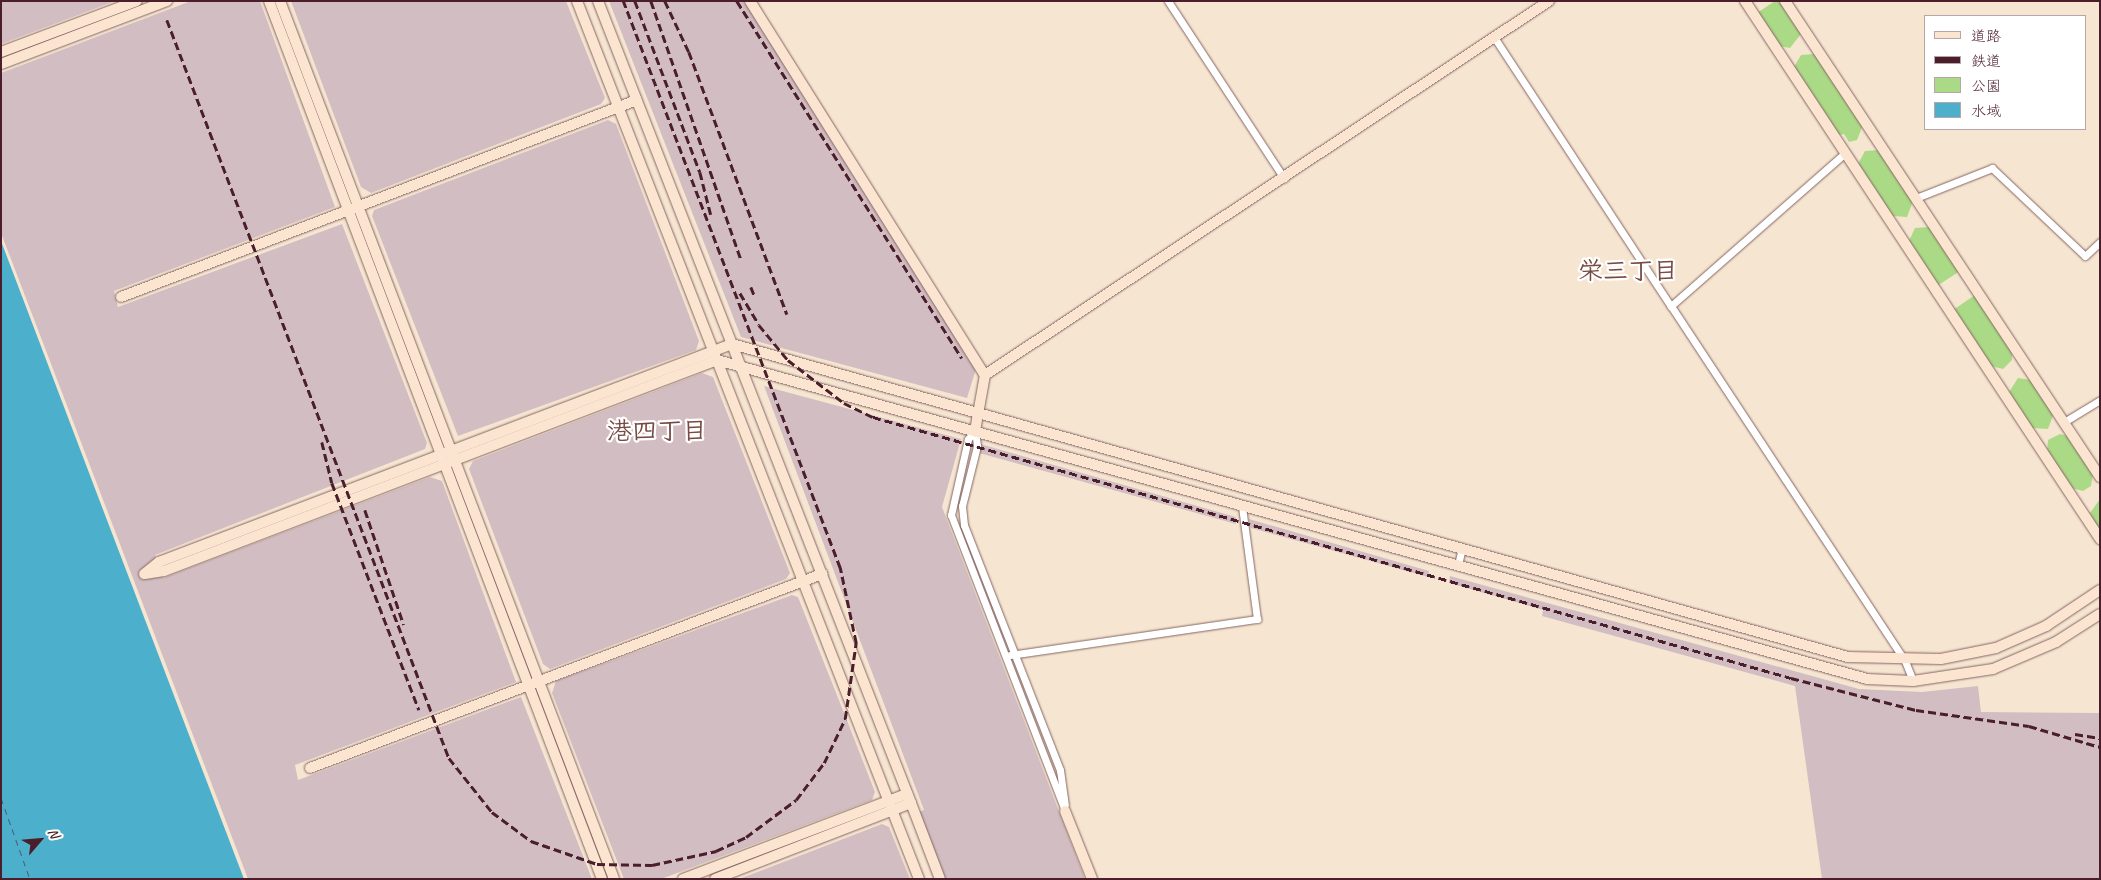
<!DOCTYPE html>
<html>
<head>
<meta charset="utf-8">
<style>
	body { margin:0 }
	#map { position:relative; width:2101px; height:880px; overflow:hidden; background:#f6e6d1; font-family:Caveat,"Klee One",sans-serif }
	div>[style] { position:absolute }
	.industrial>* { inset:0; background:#d2bec2 }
	.green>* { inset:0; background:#abda87 }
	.water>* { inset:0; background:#4cafcb }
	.ferry>* { height:1px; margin-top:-0.5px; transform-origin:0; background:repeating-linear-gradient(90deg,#4b6073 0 6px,transparent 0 11px) }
	.roads { filter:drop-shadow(0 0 1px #866565) drop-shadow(0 0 1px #866565) }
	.street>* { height:7px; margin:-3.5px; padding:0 3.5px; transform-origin:3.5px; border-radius:3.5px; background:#fff }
	.secondary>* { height:10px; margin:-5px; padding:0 5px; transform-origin:5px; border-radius:5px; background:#fce5d0 }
	.rail>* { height:2.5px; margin-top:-1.25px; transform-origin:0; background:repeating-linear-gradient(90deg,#4a1f2b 0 8px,transparent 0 12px) }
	span { translate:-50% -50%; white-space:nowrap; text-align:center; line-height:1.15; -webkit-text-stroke:4.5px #fff; paint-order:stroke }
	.neighbourhood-label { font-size:25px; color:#774a42; font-weight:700 }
	.frame { position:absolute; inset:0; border:2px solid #4a1f2b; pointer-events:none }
	.legend { position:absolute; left:1924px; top:15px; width:162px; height:115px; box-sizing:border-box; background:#fff; border:1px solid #b7a5aa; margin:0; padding:6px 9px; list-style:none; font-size:15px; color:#4a1f2b }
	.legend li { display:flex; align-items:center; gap:10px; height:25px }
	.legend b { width:25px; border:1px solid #b7a5aa }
	.north { position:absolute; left:15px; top:815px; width:50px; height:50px; -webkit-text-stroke:4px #fff; paint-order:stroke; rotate:63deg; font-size:14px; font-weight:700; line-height:20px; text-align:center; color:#4a1f2b }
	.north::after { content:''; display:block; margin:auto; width:18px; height:22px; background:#4a1f2b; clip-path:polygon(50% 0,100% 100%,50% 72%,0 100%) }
</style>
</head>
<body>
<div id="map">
	<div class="industrial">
		<i style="clip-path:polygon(1px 1px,115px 1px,1px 44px)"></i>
		<i style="clip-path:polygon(191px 1px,260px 1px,335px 207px,114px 291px,118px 307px,342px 224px,427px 443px,425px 449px,155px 555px,163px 578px,430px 477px,442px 481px,516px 682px,295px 765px,298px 780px,521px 697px,592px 879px,248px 879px,1px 233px,1px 73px)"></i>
		<i style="clip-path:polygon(291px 1px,566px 1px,605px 98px,601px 104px,371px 193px,361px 187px)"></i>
		<i style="clip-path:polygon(609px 1px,744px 1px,976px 369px,967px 398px,741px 337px)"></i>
		<i style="clip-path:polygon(608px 120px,616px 124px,699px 341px,696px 350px,458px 436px,372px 216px,374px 210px)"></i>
		<i style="clip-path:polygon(702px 373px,713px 377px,790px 573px,786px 579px,550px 669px,543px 664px,469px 469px,473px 461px)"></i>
		<i style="clip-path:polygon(764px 386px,961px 439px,942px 507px,1085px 879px,945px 879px,919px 812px,924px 810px)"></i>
		<i style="clip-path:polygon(980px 444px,1236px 517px,1236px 524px,979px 453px)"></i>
		<i style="clip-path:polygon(1249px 519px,1429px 571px,1428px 577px,1251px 528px)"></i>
		<i style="clip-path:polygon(1450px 576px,1859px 689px,1922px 692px,1978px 686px,1981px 712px,2100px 713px,2100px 879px,1822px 879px,1795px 686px,1542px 616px,1543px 610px,1449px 583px)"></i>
		<i style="clip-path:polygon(792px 595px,798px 597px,848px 723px,875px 792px,872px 800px,661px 879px,624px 879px,552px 693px,556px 681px)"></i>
		<i style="clip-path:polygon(882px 824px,889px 827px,910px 879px,739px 879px)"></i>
	</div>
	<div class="green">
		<i style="clip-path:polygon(1775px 1px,1782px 1px,1801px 34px,1790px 48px,1779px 46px,1757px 13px)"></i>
		<i style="clip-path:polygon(1814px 54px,1863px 125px,1857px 140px,1849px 142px,1844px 134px,1838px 135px,1794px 67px,1801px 55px)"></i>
		<i style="clip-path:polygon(1879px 150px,1913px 201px,1907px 217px,1892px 216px,1858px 164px,1865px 151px)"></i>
		<i style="clip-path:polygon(1929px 227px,1960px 271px,1937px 286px,1909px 241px,1915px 228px)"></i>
		<i style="clip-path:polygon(1975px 295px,2012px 352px,2012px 360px,2003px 369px,1991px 366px,1953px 310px)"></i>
		<i style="clip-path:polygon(2018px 378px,2031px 380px,2054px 413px,2048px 429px,2032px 428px,2009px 392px)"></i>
		<i style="clip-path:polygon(2060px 434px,2068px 436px,2093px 474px,2091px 486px,2083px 491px,2071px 488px,2047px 453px,2048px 440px)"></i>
		<i style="clip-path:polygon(2100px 499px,2100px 532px,2090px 513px)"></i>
	</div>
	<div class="water">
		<i style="clip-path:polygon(1px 241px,102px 507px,244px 879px,1px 879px)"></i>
	</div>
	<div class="ferry">
		<i style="left:1px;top:798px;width:86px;rotate:70.3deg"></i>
	</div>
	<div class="roads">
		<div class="street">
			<i style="left:1168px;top:1px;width:212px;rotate:56.8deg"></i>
			<i style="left:1494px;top:37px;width:322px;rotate:56.7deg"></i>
			<i style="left:1845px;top:153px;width:232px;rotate:138.7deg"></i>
			<i style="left:1671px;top:306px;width:425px;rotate:56.6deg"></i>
			<i style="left:1905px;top:661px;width:22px;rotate:68deg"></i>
			<i style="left:1916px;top:198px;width:82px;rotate:-21.5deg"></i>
			<i style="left:1992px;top:168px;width:128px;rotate:43.4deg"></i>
			<i style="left:2085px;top:256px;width:21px;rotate:-43deg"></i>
			<i style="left:2064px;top:422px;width:42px;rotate:-31.4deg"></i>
			<i style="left:975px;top:431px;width:11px;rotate:131deg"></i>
			<i style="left:968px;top:439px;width:78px;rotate:102.6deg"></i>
			<i style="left:951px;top:515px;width:317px;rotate:68.9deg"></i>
			<i style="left:975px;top:431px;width:15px;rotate:82deg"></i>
			<i style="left:977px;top:446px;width:62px;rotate:104deg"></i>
			<i style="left:962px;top:506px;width:19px;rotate:84deg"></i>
			<i style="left:964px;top:525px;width:263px;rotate:68.6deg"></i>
			<i style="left:1060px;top:770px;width:35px;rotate:82deg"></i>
			<i style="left:1458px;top:565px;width:17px;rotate:-77deg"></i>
			<i style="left:1010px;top:655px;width:250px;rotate:-8.3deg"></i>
			<i style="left:1257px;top:619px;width:114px;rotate:-97.6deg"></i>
		</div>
		<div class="secondary">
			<i style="left:269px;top:1px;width:939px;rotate:69.23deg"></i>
			<i style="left:280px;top:1px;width:939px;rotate:69.17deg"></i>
			<i style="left:577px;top:1px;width:942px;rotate:68.72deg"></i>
			<i style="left:598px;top:1px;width:861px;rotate:68.68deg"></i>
			<i style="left:911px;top:803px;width:210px;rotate:158.8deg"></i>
			<i style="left:750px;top:1px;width:442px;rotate:57.9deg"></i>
			<i style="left:1745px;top:1px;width:645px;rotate:56.58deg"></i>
			<i style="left:1785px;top:1px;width:571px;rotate:56.5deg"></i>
			<i style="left:1px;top:52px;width:145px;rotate:-20.6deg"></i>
			<i style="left:1px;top:64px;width:178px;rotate:-20.8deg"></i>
			<i style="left:121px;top:297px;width:552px;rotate:-20.9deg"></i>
			<i style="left:975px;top:431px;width:57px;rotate:-79.9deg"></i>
			<i style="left:985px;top:375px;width:677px;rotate:-33.55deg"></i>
			<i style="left:144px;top:574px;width:19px;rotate:-39deg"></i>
			<i style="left:159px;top:562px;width:613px;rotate:-20.83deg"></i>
			<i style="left:732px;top:344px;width:1159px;rotate:15.67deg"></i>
			<i style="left:1848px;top:657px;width:93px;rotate:1.2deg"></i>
			<i style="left:1941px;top:659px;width:56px;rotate:-11.3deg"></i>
			<i style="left:1996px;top:648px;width:55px;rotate:-23.7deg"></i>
			<i style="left:2046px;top:626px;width:65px;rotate:-33.7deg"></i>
			<i style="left:145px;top:574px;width:19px;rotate:-9deg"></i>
			<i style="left:164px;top:571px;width:592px;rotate:-20.88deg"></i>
			<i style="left:717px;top:360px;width:1193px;rotate:15.5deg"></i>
			<i style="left:1867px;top:679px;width:46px;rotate:2.5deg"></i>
			<i style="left:1913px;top:681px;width:81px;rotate:-8.5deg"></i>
			<i style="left:1993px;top:669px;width:69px;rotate:-23.2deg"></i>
			<i style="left:2056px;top:642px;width:52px;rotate:-32.5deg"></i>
			<i style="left:310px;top:768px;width:548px;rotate:-20.75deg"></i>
			<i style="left:911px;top:803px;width:81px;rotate:69.1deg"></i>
			<i style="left:1065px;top:811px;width:73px;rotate:68.3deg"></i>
			<i style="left:683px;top:879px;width:240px;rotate:-20.8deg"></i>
		</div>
	</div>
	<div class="rail">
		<i style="left:635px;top:1px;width:183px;rotate:69.2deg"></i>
		<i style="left:700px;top:172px;width:44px;rotate:75.7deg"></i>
		<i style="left:651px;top:1px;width:274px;rotate:70.8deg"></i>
		<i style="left:665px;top:1px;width:56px;rotate:64.8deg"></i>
		<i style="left:689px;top:52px;width:280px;rotate:69.5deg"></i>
		<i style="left:737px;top:1px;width:422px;rotate:57.8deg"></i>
		<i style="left:167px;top:20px;width:790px;rotate:69.09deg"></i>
		<i style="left:449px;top:758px;width:69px;rotate:51.5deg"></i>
		<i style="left:492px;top:812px;width:49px;rotate:36.6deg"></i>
		<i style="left:531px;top:841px;width:70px;rotate:19.2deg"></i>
		<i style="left:597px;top:864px;width:55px;rotate:1deg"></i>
		<i style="left:652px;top:865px;width:66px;rotate:-12.3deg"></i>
		<i style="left:716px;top:851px;width:33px;rotate:-25deg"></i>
		<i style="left:746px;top:837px;width:62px;rotate:-36.5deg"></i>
		<i style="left:796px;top:800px;width:46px;rotate:-52.9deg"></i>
		<i style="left:824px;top:763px;width:49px;rotate:-64.5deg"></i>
		<i style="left:845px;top:719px;width:77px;rotate:-81.8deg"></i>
		<i style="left:856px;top:643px;width:77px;rotate:-102deg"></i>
		<i style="left:840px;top:568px;width:607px;rotate:-110.94deg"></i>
		<i style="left:751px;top:287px;width:11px;rotate:68deg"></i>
		<i style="left:740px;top:293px;width:37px;rotate:59deg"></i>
		<i style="left:759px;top:325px;width:45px;rotate:50.4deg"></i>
		<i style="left:788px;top:360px;width:71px;rotate:37.5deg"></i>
		<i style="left:844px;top:403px;width:32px;rotate:26deg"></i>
		<i style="left:873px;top:417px;width:954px;rotate:15.87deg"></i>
		<i style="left:1791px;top:678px;width:129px;rotate:14.4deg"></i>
		<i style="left:1916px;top:710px;width:114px;rotate:8.1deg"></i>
		<i style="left:2029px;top:726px;width:74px;rotate:16.5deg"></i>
		<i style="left:322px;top:442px;width:42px;rotate:76.3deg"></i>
		<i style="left:332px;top:483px;width:243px;rotate:69deg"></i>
		<i style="left:365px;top:510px;width:121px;rotate:71.3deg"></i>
		<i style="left:2075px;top:734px;width:25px;rotate:9deg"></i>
	</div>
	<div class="neighbourhood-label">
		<span style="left:1628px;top:271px">栄三丁目</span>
		<span style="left:657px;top:431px">港四丁目</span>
	</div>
	<div class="frame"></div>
	<ul class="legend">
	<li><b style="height:6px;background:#fce5d0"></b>道路</li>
	<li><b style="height:6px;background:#4a1f2b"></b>鉄道</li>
	<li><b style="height:14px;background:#abda87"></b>公園</li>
	<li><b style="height:14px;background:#4cafcb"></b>水域</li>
	</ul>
	<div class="north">N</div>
</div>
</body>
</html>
